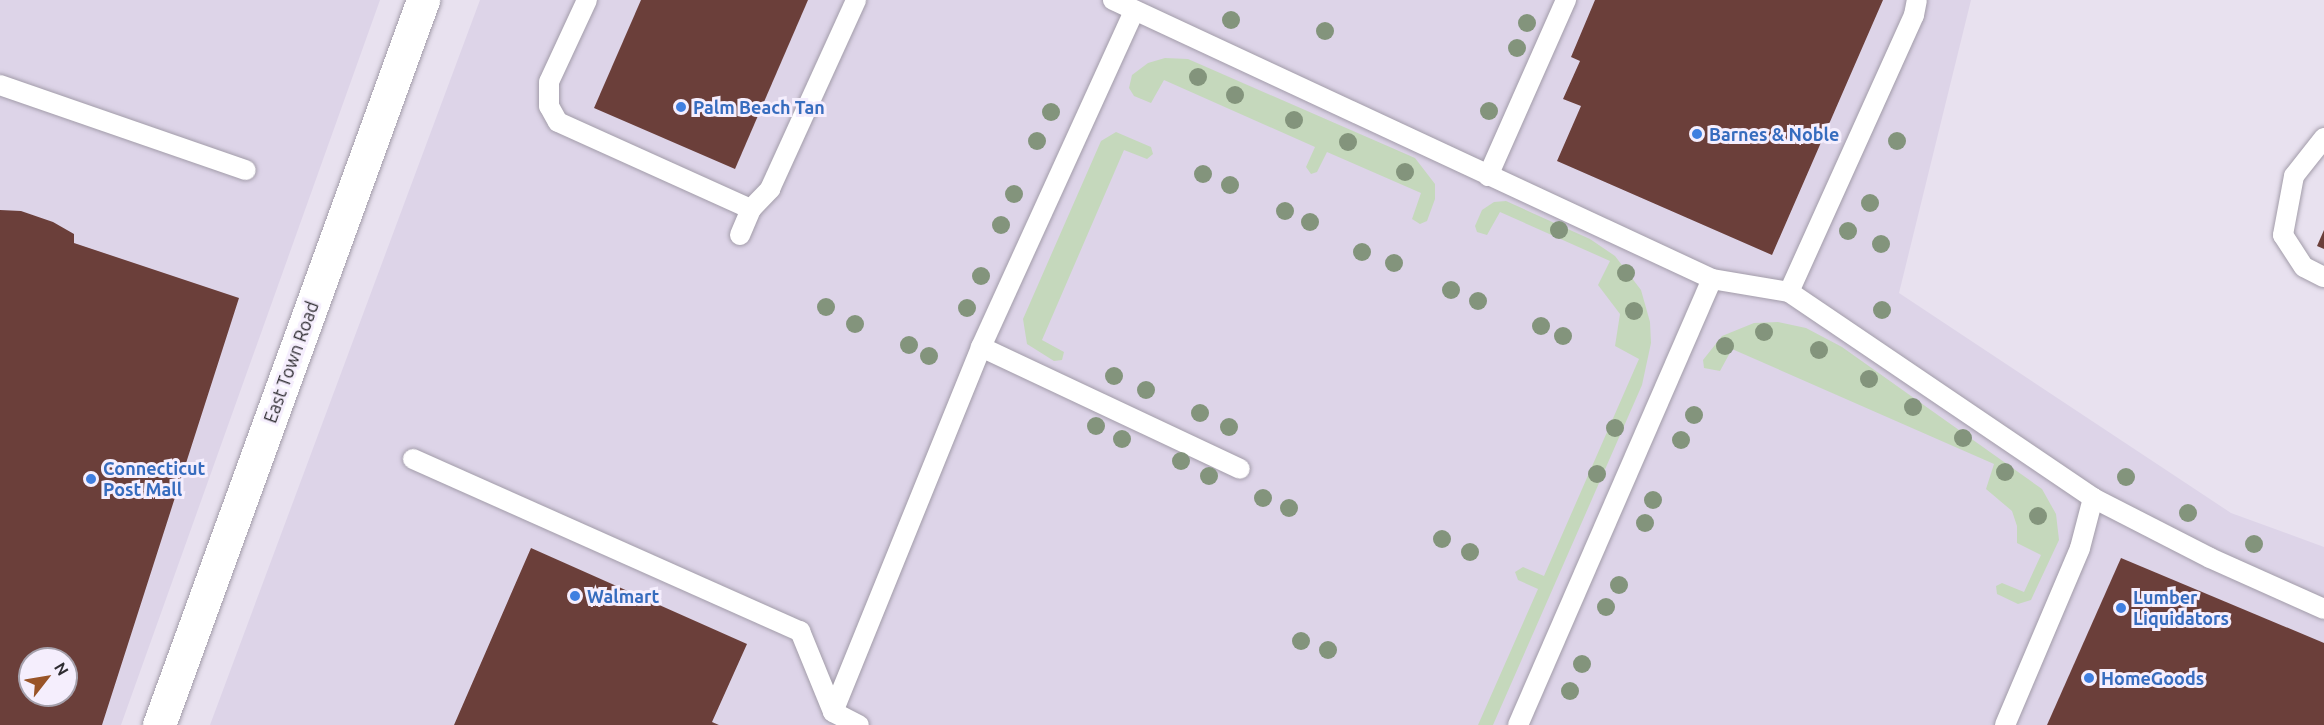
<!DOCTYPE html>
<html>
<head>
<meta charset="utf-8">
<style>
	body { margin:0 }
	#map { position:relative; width:2324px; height:725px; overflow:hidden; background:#e8e1ef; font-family:Ubuntu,sans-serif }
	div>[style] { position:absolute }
	.built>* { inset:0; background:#ddd4e8 }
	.green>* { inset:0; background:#c5d8bc }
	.building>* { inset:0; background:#6b3f3a }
	.roads { filter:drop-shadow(0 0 2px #a29ca9) drop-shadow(0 0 2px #a29ca9) }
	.lane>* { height:20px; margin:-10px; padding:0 10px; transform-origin:10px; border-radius:10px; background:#fff }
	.street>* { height:33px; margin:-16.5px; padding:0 16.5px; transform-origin:16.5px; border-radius:16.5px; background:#fff }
	.trees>* { width:18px; height:18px; margin:-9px; border-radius:50%; background:#83947c }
	.dots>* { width:16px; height:16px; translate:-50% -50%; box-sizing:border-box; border:3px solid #f5eefd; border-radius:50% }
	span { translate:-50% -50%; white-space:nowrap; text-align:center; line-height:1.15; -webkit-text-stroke:6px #f5eefd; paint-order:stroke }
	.shop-label { font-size:18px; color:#366cbe; font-weight:700 }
	.left { translate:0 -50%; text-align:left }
	.street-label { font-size:18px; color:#2e2c31 }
	.north { position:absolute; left:18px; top:647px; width:60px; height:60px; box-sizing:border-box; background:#f5eefd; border:2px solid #a5a0ab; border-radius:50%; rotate:59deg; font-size:16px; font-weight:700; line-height:24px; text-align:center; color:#2e2c31 }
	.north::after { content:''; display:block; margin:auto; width:21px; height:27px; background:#995428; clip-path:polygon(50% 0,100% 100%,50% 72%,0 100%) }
</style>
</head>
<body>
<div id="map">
	<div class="built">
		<i style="clip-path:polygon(evenodd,0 0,380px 0,121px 725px,0 725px,0 0,30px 659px,66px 659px,66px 695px,30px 695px,30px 659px)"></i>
		<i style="clip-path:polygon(480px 0,1971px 0,1899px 293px,2231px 513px,2324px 547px,2324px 725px,210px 725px)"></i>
	</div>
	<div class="green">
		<i style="clip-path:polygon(1165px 58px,1188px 59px,1415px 158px,1435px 184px,1435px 199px,1427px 221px,1420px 224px,1412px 219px,1421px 193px,1327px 152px,1317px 172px,1311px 174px,1306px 167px,1315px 147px,1164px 80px,1151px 103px,1134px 96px,1129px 88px,1132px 75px,1148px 63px)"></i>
		<i style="clip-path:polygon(1116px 132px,1151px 147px,1153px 154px,1147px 159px,1124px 150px,1042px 340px,1064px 352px,1062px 360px,1054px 361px,1027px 344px,1023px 319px,1101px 141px)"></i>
		<i style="clip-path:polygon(1506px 201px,1590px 239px,1615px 256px,1641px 290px,1650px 322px,1651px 343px,1642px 385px,1493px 725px,1478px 725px,1538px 589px,1518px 580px,1515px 572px,1523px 567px,1544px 576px,1639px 359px,1615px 346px,1620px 314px,1598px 285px,1610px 261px,1500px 212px,1487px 235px,1477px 232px,1475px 226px,1482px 210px,1494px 202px)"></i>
		<i style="clip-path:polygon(1778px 322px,1806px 328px,1842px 347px,2042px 489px,2056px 514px,2059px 540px,2031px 600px,2018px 604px,1997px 594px,1996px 586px,2002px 583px,2024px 592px,2041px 555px,2017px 543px,2017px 526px,2012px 511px,1986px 489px,1994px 464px,1732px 349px,1720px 371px,1704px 368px,1703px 360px,1722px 336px,1754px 323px)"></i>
	</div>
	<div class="building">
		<i style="clip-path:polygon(641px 0,808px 0,735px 169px,594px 108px)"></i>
		<i style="clip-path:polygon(1595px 0,1883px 0,1772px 255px,1557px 161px,1581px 106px,1563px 99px,1580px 61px,1571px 57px)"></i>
		<i style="clip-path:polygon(evenodd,0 210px,21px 211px,53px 222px,74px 234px,74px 243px,239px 298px,102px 725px,0 725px,0 210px,30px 659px,66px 659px,66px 695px,30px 695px,30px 659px)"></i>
		<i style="clip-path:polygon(2324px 230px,2324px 249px,2317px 246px)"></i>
		<i style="clip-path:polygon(531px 548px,747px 644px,712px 722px,719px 725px,454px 725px)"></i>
		<i style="clip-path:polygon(2121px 558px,2324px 643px,2324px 725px,2047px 725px)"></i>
	</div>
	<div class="roads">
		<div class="lane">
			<i style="left:587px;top:0;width:90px;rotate:114.9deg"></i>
			<i style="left:549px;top:82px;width:24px;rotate:90deg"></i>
			<i style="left:549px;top:106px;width:18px;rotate:61deg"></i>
			<i style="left:558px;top:122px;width:212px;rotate:24.3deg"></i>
			<i style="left:1113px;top:0;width:661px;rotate:24.97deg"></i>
			<i style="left:1712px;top:279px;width:78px;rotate:9.6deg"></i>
			<i style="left:1789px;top:292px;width:367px;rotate:34.1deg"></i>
			<i style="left:2093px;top:498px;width:131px;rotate:27.1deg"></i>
			<i style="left:2210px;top:558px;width:125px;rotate:24.1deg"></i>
			<i style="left:0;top:85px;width:260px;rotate:19.1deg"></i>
			<i style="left:2324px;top:138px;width:48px;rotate:128.3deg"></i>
			<i style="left:2294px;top:176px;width:60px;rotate:100.6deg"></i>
			<i style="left:2283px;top:235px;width:38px;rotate:57deg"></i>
			<i style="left:2304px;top:267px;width:22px;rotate:27deg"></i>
			<i style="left:1488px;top:176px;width:193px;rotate:-66.1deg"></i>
			<i style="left:740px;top:235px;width:28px;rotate:-67deg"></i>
			<i style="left:751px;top:209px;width:28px;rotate:-46deg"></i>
			<i style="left:770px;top:189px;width:208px;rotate:-65.5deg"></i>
			<i style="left:1789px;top:292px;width:304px;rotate:-65.7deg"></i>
			<i style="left:1914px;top:15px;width:15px;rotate:-79deg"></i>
			<i style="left:981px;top:347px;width:286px;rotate:25.2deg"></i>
			<i style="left:413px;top:459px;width:424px;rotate:24deg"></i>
			<i style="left:800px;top:631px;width:87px;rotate:67.8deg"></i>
			<i style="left:833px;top:712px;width:29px;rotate:27deg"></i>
			<i style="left:833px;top:712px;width:394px;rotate:-67.9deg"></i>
			<i style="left:981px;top:347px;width:369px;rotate:-65.5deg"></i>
			<i style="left:1518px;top:725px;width:486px;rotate:-66.5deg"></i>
			<i style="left:2005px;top:725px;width:192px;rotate:-67deg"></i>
			<i style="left:2080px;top:548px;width:52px;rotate:-75.4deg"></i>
		</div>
		<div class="street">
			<i style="left:159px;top:725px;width:772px;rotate:-69.99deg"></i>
		</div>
	</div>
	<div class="trees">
		<i style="left:1231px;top:20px"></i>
		<i style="left:1527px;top:23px"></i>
		<i style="left:1325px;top:31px"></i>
		<i style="left:1517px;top:48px"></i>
		<i style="left:1198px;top:77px"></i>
		<i style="left:1235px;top:95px"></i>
		<i style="left:1489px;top:111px"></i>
		<i style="left:1051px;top:112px"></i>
		<i style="left:1294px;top:120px"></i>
		<i style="left:1037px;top:141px"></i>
		<i style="left:1897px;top:141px"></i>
		<i style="left:1348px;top:142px"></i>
		<i style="left:1405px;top:172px"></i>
		<i style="left:1203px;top:174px"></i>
		<i style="left:1230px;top:185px"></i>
		<i style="left:1014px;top:194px"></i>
		<i style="left:1870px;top:203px"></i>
		<i style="left:1285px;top:211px"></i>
		<i style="left:1310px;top:222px"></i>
		<i style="left:1001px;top:225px"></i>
		<i style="left:1559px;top:230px"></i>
		<i style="left:1848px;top:231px"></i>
		<i style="left:1881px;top:244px"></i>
		<i style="left:1362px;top:252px"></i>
		<i style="left:1394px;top:263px"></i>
		<i style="left:1626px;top:273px"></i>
		<i style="left:981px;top:276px"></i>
		<i style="left:1451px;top:290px"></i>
		<i style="left:1478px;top:301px"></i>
		<i style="left:826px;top:307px"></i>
		<i style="left:967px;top:308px"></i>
		<i style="left:1882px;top:310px"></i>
		<i style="left:1634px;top:311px"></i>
		<i style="left:855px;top:324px"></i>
		<i style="left:1541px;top:326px"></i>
		<i style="left:1764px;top:332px"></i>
		<i style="left:1563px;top:336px"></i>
		<i style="left:909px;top:345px"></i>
		<i style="left:1725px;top:346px"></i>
		<i style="left:1819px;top:350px"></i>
		<i style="left:929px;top:356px"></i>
		<i style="left:1114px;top:376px"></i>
		<i style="left:1869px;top:379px"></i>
		<i style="left:1146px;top:390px"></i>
		<i style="left:1913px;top:407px"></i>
		<i style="left:1200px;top:413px"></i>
		<i style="left:1694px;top:415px"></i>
		<i style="left:1096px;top:426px"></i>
		<i style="left:1229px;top:427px"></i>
		<i style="left:1615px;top:428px"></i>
		<i style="left:1963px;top:438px"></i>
		<i style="left:1122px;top:439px"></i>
		<i style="left:1681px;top:440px"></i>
		<i style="left:1181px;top:461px"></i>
		<i style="left:2005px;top:472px"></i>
		<i style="left:1597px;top:474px"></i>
		<i style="left:1209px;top:476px"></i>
		<i style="left:2126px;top:477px"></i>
		<i style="left:1263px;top:498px"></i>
		<i style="left:1653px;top:500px"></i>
		<i style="left:1289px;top:508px"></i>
		<i style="left:2188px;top:513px"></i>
		<i style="left:2038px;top:516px"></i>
		<i style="left:1645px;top:523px"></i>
		<i style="left:1442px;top:539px"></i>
		<i style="left:2254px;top:544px"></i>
		<i style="left:1470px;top:552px"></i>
		<i style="left:1619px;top:585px"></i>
		<i style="left:1606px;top:607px"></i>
		<i style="left:1301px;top:641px"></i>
		<i style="left:1328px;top:650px"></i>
		<i style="left:1582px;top:664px"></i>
		<i style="left:1570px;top:691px"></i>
	</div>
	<div class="dots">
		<i style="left:681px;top:107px;background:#3f7fe0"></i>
		<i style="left:1697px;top:134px;background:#3f7fe0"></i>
		<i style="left:91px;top:479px;background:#3f7fe0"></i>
		<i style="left:575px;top:596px;background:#3f7fe0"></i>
		<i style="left:2121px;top:608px;background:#3f7fe0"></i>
		<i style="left:2089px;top:678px;background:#3f7fe0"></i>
	</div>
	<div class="shop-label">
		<span class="left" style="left:693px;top:107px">Palm Beach Tan</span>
		<span class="left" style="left:1709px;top:134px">Barnes &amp; Noble</span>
		<span class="left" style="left:103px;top:479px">Connecticut<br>Post Mall</span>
		<span class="left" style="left:587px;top:596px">Walmart</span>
		<span class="left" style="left:2133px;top:608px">Lumber<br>Liquidators</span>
		<span class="left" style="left:2101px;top:678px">HomeGoods</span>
	</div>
	<div class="street-label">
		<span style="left:291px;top:362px;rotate:-70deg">East Town Road</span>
	</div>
	<div class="north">N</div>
</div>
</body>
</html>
